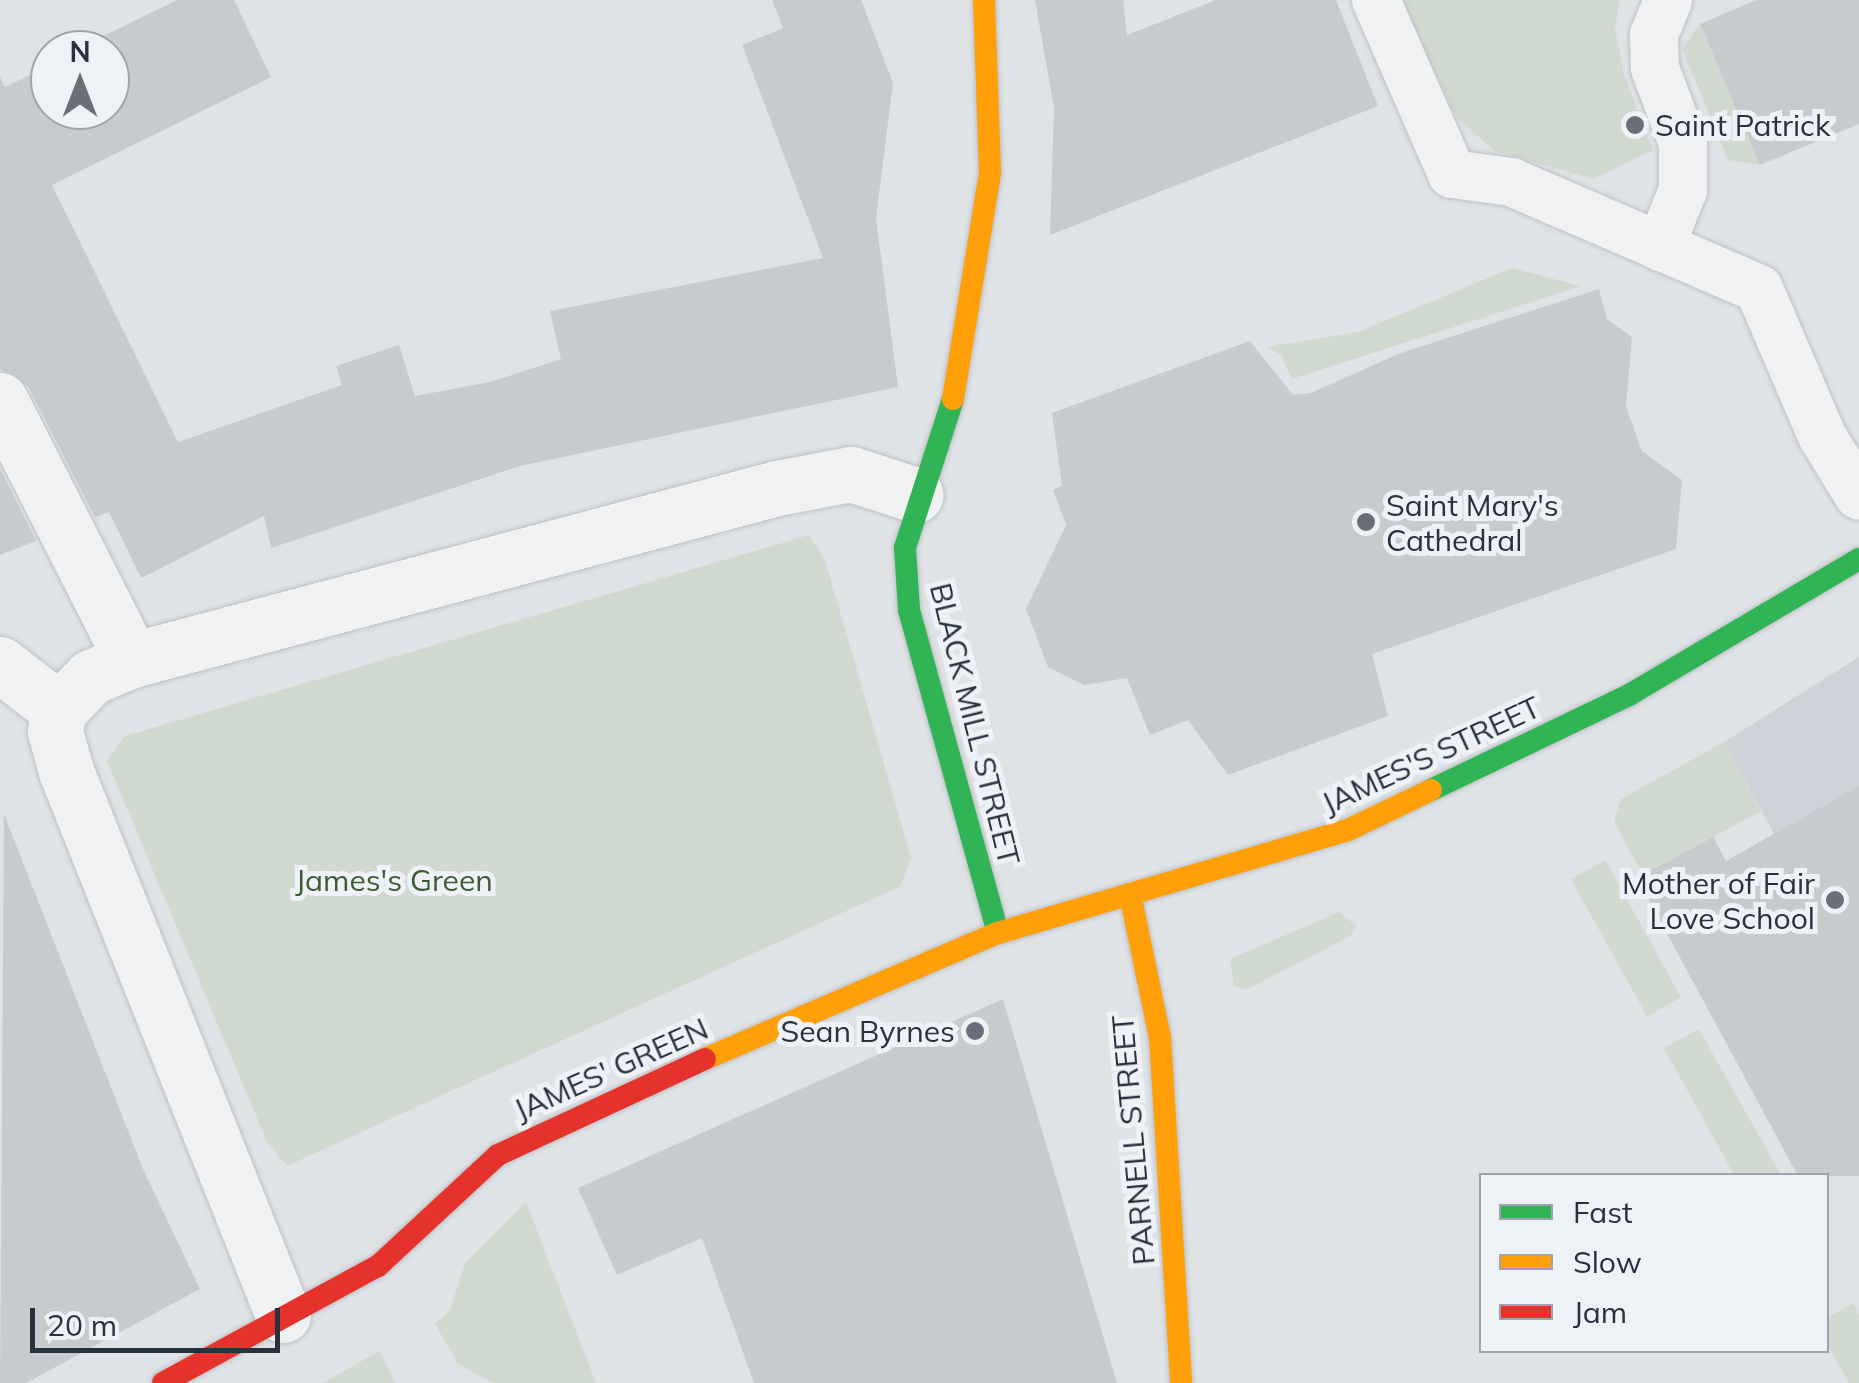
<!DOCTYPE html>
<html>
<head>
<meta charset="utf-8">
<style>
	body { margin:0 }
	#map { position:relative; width:1859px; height:1383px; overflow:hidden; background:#e0e3e6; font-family:Mulish,sans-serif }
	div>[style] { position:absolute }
	.built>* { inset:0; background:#ced3d9 }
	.green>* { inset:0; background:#d1dad1; transform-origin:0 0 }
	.building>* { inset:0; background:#c8cbce }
	.roads { filter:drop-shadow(0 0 2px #bec1c4) drop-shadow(0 0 2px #bec1c4) }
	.lane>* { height:48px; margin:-24px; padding:0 24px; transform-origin:24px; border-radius:24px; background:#f0f1f2 }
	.street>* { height:55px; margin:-27.5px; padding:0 27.5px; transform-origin:27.5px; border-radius:27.5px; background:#f0f1f2 }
	.fast>* { height:22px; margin:-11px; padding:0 11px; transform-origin:11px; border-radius:11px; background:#30b455 }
	.slow>* { height:22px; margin:-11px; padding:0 11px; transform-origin:11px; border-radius:11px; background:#ff9f0a }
	.jam>* { height:22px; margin:-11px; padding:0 11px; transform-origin:11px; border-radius:11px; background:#e5322d }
	.dots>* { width:28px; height:28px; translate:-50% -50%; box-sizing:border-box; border:5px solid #eef1f6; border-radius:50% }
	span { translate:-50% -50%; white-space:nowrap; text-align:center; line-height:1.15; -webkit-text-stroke:10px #eef1f6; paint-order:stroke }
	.poi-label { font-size:30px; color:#27313f }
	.left { translate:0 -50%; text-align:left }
	.right { translate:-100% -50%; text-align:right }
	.street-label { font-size:30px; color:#27313f }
	.park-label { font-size:30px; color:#3d5b34 }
	.legend { position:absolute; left:1479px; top:1173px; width:350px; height:180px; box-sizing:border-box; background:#eef1f6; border:2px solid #9ea4ad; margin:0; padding:12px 18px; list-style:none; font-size:30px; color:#27313f }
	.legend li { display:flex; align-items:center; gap:20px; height:50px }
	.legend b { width:50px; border:2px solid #9ea4ad }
	.north { position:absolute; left:30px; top:30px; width:100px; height:100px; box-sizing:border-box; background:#eef1f6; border:2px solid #9ea4ad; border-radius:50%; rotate:0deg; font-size:28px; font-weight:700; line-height:40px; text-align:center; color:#27313f }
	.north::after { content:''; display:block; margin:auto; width:35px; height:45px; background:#686f79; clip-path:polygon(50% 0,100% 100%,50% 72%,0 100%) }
	.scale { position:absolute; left:30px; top:1308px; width:250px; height:45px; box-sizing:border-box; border:5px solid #27313f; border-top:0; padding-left:12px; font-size:30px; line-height:35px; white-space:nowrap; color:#27313f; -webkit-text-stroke:8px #eef1f6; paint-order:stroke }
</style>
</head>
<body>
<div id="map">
	<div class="built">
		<i style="clip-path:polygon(1859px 657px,1859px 989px,1724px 742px)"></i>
	</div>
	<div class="green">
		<i style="clip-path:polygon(1399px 0,1620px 0,1615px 28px,1624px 74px,1653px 150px,1593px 179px,1495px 151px,1457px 118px)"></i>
		<i style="clip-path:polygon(1700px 24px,1760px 165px,1728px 160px,1682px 49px)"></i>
		<i style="clip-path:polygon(1512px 268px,1581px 286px,1292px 379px,1281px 355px,1267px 347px,1358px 332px)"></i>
		<i style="clip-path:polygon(809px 535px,825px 560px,911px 857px,901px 886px,287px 1166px,267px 1142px,107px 761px,125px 736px)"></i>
		<i style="clip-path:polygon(1724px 742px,1761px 811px,1643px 875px,1614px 821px,1621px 799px)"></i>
		<i style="left:1605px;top:860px;width:157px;height:39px;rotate:61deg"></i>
		<i style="clip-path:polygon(1339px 912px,1357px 926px,1350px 936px,1246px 990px,1234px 986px,1230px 959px)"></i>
		<i style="clip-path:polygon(1699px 1029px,1781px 1175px,1734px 1175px,1664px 1048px)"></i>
		<i style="clip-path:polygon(526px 1202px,596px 1383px,494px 1383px,458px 1364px,435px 1324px,450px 1310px,465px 1263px)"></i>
		<i style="clip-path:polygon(1853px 1303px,1859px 1314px,1859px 1383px,1849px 1383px,1827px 1343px,1827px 1318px)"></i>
		<i style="clip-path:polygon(379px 1351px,396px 1383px,323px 1383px)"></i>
	</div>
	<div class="building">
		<i style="clip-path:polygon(177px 0,234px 0,271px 77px,52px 185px,178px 442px,342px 385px,336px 366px,399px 345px,415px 396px,490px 382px,561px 359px,550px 311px,823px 258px,742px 45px,783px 28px,772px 0,861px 0,893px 83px,876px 218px,898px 387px,520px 466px,271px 548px,264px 516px,141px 578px,109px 512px,95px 517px,28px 386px,0 369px,0 77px,5px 87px,50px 65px,50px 110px,110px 110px,110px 50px,79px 48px)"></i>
		<i style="clip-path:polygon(1035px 0,1123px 0,1127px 35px,1216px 0,1336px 0,1378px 106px,1050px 235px,1054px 108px)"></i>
		<i style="clip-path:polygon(1756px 0,1859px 0,1859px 124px,1760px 165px,1700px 24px)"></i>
		<i style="clip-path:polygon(1599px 289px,1607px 319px,1632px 337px,1626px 407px,1642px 451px,1682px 480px,1676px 549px,1372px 654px,1388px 716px,1228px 775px,1188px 720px,1150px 735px,1127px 678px,1084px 685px,1048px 667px,1026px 609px,1066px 525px,1053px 490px,1062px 486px,1052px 413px,1250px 341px,1293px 395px,1311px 393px,1398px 354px)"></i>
		<i style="clip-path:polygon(0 469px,36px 541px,0 555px)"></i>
		<i style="clip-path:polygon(1859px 786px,1859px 1176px,1798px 1176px,1637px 878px,1713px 837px,1726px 861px)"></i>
		<i style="clip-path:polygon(4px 814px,143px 1169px,200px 1289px,26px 1383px,0 1383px)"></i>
		<i style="clip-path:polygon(1003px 999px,1117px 1383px,754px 1383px,702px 1238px,617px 1275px,578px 1188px)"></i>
	</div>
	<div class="roads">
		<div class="lane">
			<i style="left:1376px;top:0;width:190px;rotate:66.4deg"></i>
			<i style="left:1452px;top:174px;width:60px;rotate:7.7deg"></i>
			<i style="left:1511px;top:182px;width:270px;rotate:23.3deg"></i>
			<i style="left:1759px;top:289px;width:160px;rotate:66.8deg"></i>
			<i style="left:1822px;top:436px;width:70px;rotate:58.3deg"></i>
			<i style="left:1660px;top:247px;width:61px;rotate:-68deg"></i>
			<i style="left:1683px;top:190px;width:47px;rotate:-90deg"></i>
			<i style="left:1683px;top:143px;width:80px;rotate:-110.5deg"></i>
			<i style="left:1655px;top:68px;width:33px;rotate:-92deg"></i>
			<i style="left:1654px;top:35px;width:38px;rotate:-68deg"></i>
		</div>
		<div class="street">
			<i style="left:0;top:400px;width:292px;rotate:63.1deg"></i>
			<i style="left:0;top:664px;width:75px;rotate:37.9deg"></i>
			<i style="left:283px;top:1315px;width:586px;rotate:-111.75deg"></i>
			<i style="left:66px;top:771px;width:41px;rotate:-105.4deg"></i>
			<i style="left:55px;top:731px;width:21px;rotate:-79deg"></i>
			<i style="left:59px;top:710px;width:46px;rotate:-45.9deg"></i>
			<i style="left:91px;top:677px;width:44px;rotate:-22.5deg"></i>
			<i style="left:132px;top:660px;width:668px;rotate:-14.93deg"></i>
			<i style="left:777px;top:488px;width:75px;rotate:-10.7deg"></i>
			<i style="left:851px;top:474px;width:68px;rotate:17.9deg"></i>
		</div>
		<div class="fast">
			<i style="left:953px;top:399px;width:157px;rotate:107.9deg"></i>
			<i style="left:905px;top:548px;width:62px;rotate:86.3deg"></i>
			<i style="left:909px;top:610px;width:335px;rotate:74.6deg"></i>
			<i style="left:1431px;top:790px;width:220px;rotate:-25.6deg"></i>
			<i style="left:1629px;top:695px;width:267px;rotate:-30.6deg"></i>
		</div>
		<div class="slow">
			<i style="left:953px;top:399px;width:230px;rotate:-80.7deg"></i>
			<i style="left:990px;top:172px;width:172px;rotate:-92deg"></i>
			<i style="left:1130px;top:894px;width:146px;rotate:78.2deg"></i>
			<i style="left:1160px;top:1037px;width:347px;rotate:86.5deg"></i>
			<i style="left:705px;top:1059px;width:319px;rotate:-23.3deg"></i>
			<i style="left:998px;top:933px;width:365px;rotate:-16.4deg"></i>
			<i style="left:1348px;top:830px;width:92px;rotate:-25.7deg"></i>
		</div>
		<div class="jam">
			<i style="left:163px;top:1383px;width:245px;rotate:-28.6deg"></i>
			<i style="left:378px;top:1266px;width:163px;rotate:-42.8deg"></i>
			<i style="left:498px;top:1155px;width:228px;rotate:-24.9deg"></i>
		</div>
	</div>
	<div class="dots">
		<i style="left:1635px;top:125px;background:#686f79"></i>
		<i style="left:1366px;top:522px;background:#686f79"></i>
		<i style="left:1835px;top:900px;background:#686f79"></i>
		<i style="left:975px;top:1031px;background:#686f79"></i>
	</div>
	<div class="poi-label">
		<span class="left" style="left:1655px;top:125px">Saint Patrick</span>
		<span class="left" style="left:1386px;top:522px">Saint Mary's<br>Cathedral</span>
		<span class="right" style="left:1815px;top:900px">Mother of Fair<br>Love School</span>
		<span class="right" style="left:955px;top:1031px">Sean Byrnes</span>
	</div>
	<div class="street-label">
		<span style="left:975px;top:724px;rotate:76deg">BLACK MILL STREET</span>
		<span style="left:1431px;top:755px;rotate:-25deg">JAMES'S STREET</span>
		<span style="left:611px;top:1069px;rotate:-24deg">JAMES' GREEN</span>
		<span style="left:1133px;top:1140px;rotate:-95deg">PARNELL STREET</span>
	</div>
	<div class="park-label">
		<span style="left:394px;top:880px">James's Green</span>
	</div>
	<ul class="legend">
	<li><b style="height:12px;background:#30b455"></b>Fast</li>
	<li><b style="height:12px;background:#ff9f0a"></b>Slow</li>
	<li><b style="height:12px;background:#e5322d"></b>Jam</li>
	</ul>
	<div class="north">N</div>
	<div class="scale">20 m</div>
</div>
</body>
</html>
